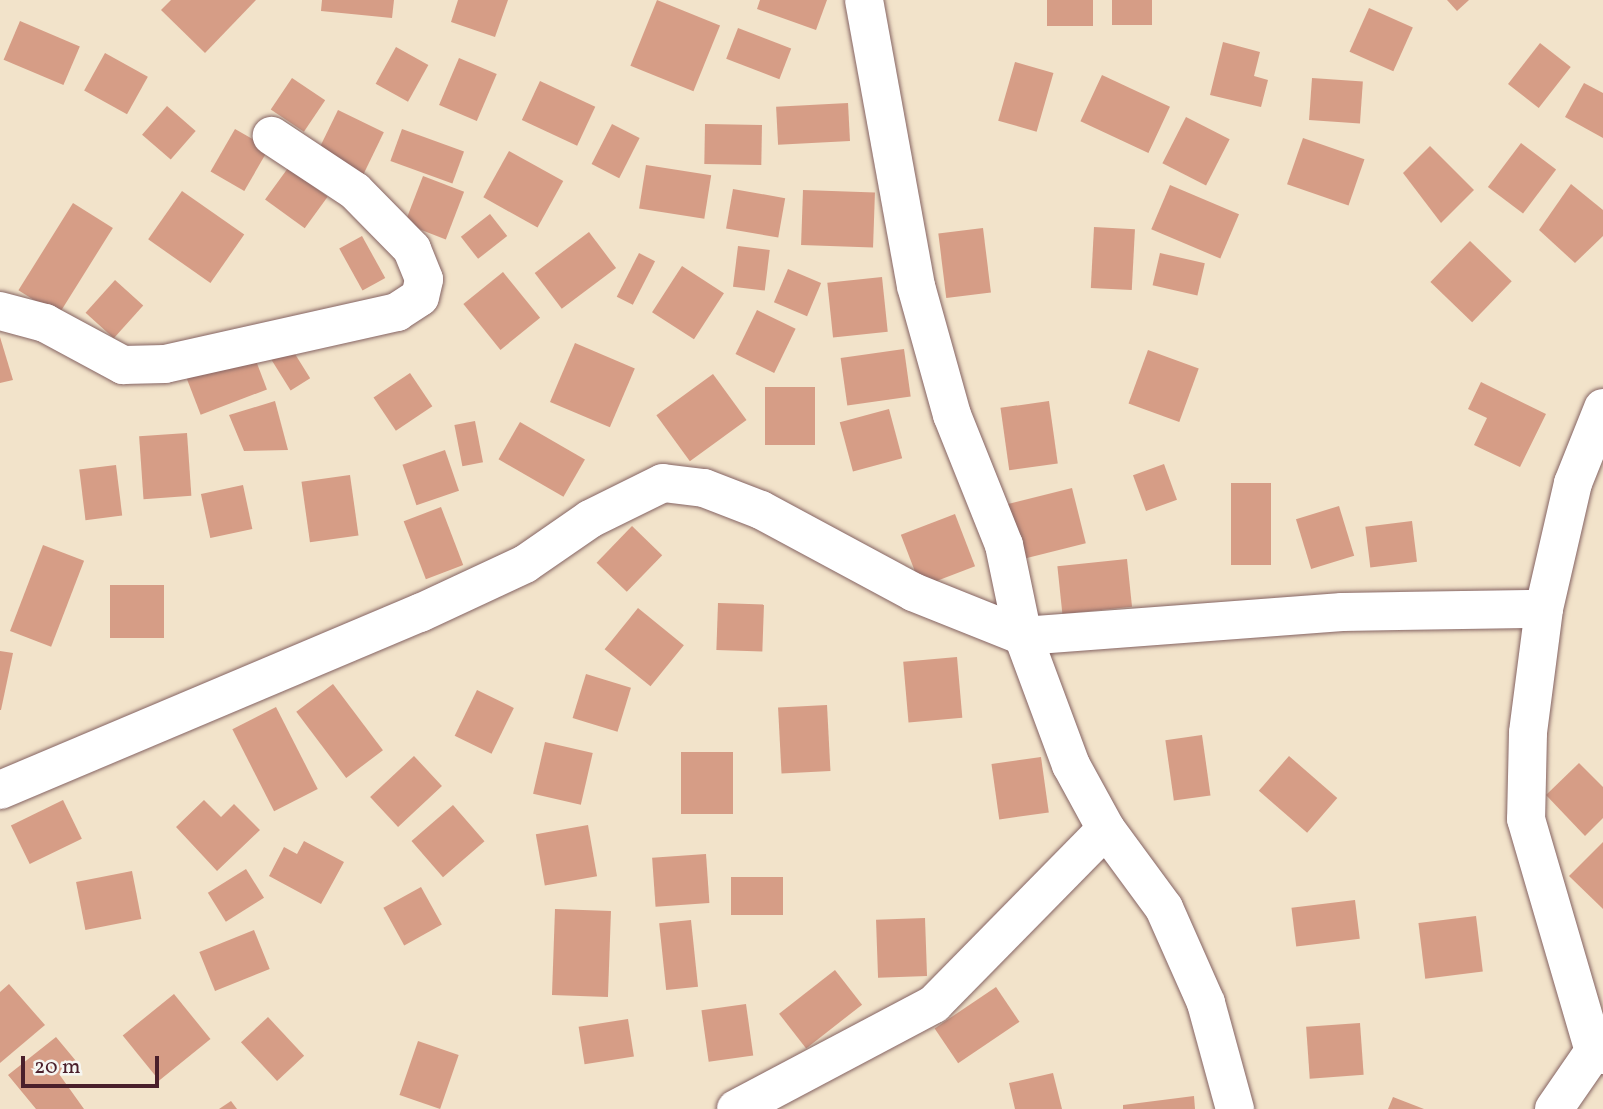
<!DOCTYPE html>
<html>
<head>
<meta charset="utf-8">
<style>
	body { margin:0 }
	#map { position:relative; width:1603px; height:1109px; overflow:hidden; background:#f2e3ca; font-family:Vollkorn,serif }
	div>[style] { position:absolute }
	.building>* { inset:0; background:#d69d86; transform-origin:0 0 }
	.roads { filter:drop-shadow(0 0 2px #856463) drop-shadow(0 0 2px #856463) }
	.minor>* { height:38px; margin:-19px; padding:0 19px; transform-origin:19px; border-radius:19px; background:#fff }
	span { translate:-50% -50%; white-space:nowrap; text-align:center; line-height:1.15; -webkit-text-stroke:5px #f6f6f2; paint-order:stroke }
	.scale { position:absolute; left:21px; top:1056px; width:138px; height:32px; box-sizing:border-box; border:4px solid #4a1f2b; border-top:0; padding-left:9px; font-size:21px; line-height:24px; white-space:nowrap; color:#4a1f2b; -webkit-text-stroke:5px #f6f6f2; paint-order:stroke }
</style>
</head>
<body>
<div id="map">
	<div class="building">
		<i style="clip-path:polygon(171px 0,256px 0,205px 53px,161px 10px)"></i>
		<i style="clip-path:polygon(322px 0,394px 0,392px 18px,321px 11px)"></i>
		<i style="clip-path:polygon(458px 0,508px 0,495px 37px,451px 22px)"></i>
		<i style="left:657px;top:0;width:68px;height:71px;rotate:22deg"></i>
		<i style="clip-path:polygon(760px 0,827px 0,816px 30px,757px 9px)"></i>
		<i style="left:1047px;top:0;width:46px;height:26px"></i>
		<i style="left:1112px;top:0;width:40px;height:25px"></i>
		<i style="clip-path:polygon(1447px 0,1469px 0,1457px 11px)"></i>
		<i style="left:1369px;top:8px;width:48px;height:48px;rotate:24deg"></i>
		<i style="left:20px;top:21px;width:65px;height:42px;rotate:23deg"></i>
		<i style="left:738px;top:28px;width:57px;height:33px;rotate:21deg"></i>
		<i style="clip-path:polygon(1223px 42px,1260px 52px,1254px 76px,1268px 80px,1261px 107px,1210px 95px)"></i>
		<i style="left:1540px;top:43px;width:39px;height:52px;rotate:38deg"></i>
		<i style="left:396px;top:47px;width:37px;height:42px;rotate:29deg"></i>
		<i style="left:105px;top:53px;width:49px;height:43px;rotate:29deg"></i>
		<i style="left:459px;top:58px;width:41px;height:51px;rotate:23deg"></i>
		<i style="left:1015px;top:62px;width:40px;height:61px;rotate:16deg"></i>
		<i style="left:1102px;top:75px;width:75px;height:51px;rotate:25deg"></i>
		<i style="left:292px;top:78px;width:40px;height:38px;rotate:34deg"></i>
		<i style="left:1312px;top:78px;width:51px;height:42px;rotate:4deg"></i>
		<i style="left:540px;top:81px;width:61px;height:43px;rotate:25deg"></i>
		<i style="clip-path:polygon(1584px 83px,1603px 93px,1603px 138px,1565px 117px)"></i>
		<i style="left:848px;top:103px;width:38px;height:72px;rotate:87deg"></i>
		<i style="left:167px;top:106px;width:38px;height:38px;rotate:41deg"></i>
		<i style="left:338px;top:110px;width:51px;height:54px;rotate:26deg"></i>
		<i style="left:1186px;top:117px;width:49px;height:52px;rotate:27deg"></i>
		<i style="left:612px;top:124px;width:31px;height:45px;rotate:27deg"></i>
		<i style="left:705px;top:124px;width:57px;height:40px;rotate:1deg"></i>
		<i style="left:235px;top:129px;width:39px;height:49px;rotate:30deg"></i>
		<i style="left:402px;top:129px;width:66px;height:34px;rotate:20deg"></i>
		<i style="left:1303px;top:138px;width:65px;height:49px;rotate:19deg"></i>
		<i style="left:1521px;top:143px;width:44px;height:55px;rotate:37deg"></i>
		<i style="clip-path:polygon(1430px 146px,1474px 190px,1441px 223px,1403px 173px)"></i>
		<i style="left:509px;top:151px;width:62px;height:53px;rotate:29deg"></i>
		<i style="left:646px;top:165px;width:66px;height:44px;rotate:9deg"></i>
		<i style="left:288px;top:168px;width:49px;height:39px;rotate:36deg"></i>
		<i style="left:423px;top:176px;width:44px;height:51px;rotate:21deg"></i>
		<i style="clip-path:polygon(1571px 184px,1603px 210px,1603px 236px,1575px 263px,1539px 230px)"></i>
		<i style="left:1170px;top:185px;width:75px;height:48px;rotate:23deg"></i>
		<i style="left:733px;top:189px;width:53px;height:40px;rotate:10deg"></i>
		<i style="left:803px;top:190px;width:72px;height:55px;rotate:2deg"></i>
		<i style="left:182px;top:191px;width:76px;height:59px;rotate:35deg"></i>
		<i style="left:73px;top:203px;width:47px;height:103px;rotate:32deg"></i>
		<i style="left:490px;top:214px;width:28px;height:37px;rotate:52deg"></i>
		<i style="left:1094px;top:227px;width:41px;height:61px;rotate:3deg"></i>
		<i style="left:983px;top:228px;width:65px;height:45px;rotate:83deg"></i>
		<i style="left:589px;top:232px;width:45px;height:68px;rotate:53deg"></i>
		<i style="left:362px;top:236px;width:48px;height:26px;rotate:61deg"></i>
		<i style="left:1470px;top:241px;width:58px;height:57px;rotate:44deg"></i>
		<i style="left:738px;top:246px;width:32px;height:41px;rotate:7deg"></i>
		<i style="left:639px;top:253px;width:18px;height:49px;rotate:27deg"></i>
		<i style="left:1160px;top:253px;width:46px;height:33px;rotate:13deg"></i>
		<i style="left:682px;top:266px;width:50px;height:55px;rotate:33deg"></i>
		<i style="left:788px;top:269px;width:36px;height:36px;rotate:23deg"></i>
		<i style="left:503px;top:272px;width:59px;height:51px;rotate:51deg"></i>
		<i style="left:882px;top:277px;width:55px;height:55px;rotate:84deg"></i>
		<i style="left:115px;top:280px;width:38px;height:44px;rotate:42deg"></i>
		<i style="left:757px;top:310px;width:43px;height:49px;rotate:26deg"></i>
		<i style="clip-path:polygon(0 337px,13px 380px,0 383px)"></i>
		<i style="left:575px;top:343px;width:65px;height:64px;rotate:23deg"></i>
		<i style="left:290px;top:346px;width:38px;height:23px;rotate:58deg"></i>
		<i style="left:904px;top:349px;width:48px;height:64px;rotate:82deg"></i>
		<i style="left:1148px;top:350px;width:54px;height:57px;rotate:20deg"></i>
		<i style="left:253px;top:353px;width:39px;height:71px;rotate:69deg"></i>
		<i style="left:410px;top:373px;width:40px;height:44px;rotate:56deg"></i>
		<i style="left:713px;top:374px;width:57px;height:70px;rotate:54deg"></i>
		<i style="clip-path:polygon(1481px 382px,1546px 414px,1520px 467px,1474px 445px,1487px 418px,1468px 409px)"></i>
		<i style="left:765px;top:387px;width:50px;height:58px"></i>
		<i style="clip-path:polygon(275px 401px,288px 450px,244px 451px,229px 415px)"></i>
		<i style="left:1049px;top:401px;width:63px;height:49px;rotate:82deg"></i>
		<i style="left:889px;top:409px;width:51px;height:51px;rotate:75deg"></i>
		<i style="left:475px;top:421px;width:42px;height:21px;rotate:79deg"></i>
		<i style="left:520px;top:422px;width:75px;height:43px;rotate:30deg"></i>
		<i style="left:187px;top:433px;width:63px;height:48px;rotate:86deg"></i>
		<i style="left:445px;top:450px;width:43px;height:45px;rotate:71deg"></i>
		<i style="left:1164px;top:464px;width:38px;height:33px;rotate:70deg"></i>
		<i style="left:116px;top:465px;width:51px;height:37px;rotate:83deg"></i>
		<i style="left:350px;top:475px;width:61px;height:49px;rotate:82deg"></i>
		<i style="left:1271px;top:483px;width:82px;height:40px;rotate:90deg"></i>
		<i style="left:243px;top:485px;width:45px;height:43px;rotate:78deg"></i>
		<i style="left:1072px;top:488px;width:57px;height:75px;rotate:76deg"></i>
		<i style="left:1339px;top:506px;width:52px;height:45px;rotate:73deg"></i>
		<i style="left:441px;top:507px;width:62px;height:40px;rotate:69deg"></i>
		<i style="left:955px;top:514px;width:56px;height:58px;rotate:69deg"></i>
		<i style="left:1412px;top:521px;width:41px;height:47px;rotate:83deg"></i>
		<i style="left:632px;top:526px;width:42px;height:51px;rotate:44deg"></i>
		<i style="left:43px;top:545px;width:44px;height:92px;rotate:21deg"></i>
		<i style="left:1127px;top:559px;width:48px;height:70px;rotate:84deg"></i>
		<i style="left:110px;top:585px;width:54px;height:53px"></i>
		<i style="left:718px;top:603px;width:46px;height:47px;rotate:2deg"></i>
		<i style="left:638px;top:608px;width:59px;height:53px;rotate:39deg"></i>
		<i style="clip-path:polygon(0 651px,13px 653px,1px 710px,0 710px)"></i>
		<i style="left:957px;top:657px;width:61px;height:54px;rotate:85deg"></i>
		<i style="left:586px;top:674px;width:47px;height:46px;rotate:17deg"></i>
		<i style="left:333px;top:684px;width:83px;height:46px;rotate:53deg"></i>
		<i style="left:477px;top:690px;width:41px;height:51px;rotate:26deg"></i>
		<i style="left:827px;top:705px;width:66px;height:49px;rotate:87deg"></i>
		<i style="left:276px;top:707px;width:92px;height:49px;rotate:63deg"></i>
		<i style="left:1202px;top:735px;width:61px;height:37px;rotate:82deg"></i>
		<i style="left:545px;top:742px;width:49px;height:53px;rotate:13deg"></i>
		<i style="left:733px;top:752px;width:62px;height:52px;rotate:90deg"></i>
		<i style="left:414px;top:756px;width:41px;height:60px;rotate:47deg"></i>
		<i style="left:1289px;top:756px;width:64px;height:46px;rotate:41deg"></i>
		<i style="left:1041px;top:757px;width:56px;height:50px;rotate:82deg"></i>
		<i style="clip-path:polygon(1579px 763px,1603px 787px,1603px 818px,1585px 836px,1546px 795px)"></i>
		<i style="left:63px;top:800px;width:43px;height:58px;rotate:64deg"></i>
		<i style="clip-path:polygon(204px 800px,221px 817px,234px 804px,260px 830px,217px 871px,176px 827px)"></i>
		<i style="left:453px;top:805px;width:48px;height:55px;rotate:49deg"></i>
		<i style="left:588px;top:825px;width:52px;height:53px;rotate:80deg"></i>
		<i style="clip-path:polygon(304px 841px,344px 862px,321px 904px,269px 876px,284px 847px,297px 854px)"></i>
		<i style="clip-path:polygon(1603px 842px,1603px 909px,1569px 876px)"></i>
		<i style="left:706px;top:854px;width:49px;height:54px;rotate:86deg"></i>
		<i style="left:246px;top:869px;width:34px;height:45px;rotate:58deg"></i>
		<i style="left:132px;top:871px;width:49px;height:57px;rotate:79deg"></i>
		<i style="left:731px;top:877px;width:52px;height:38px"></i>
		<i style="left:421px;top:887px;width:43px;height:43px;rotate:61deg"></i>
		<i style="left:1355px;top:900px;width:39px;height:64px;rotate:83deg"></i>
		<i style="left:555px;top:909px;width:56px;height:86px;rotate:2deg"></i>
		<i style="left:1476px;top:916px;width:56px;height:58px;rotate:83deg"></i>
		<i style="left:925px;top:918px;width:58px;height:49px;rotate:88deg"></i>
		<i style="left:691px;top:920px;width:67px;height:32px;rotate:84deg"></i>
		<i style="left:254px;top:930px;width:42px;height:59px;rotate:68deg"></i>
		<i style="left:835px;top:970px;width:44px;height:71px;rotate:52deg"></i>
		<i style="clip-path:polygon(9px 984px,45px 1025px,0 1063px,0 992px)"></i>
		<i style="left:996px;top:987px;width:42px;height:74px;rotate:56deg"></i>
		<i style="left:174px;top:994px;width:58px;height:66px;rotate:51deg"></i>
		<i style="left:746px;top:1004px;width:52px;height:45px;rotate:82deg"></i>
		<i style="left:268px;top:1017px;width:53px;height:37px;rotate:47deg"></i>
		<i style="left:628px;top:1019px;width:38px;height:50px;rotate:81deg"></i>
		<i style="left:1360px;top:1023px;width:52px;height:54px;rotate:86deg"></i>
		<i style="clip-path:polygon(56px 1037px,76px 1061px,59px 1074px,84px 1109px,36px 1109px,8px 1075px)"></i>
		<i style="left:418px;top:1041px;width:43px;height:57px;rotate:19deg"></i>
		<i style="clip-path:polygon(1053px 1073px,1062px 1109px,1015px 1109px,1009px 1083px)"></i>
		<i style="clip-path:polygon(1194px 1096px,1195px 1109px,1123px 1109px,1123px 1105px)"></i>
		<i style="clip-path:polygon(1393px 1097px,1424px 1109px,1388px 1109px)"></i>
		<i style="clip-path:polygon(231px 1101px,237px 1109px,219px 1109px)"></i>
	</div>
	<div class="roads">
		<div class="minor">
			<i style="left:864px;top:0;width:291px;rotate:79.7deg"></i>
			<i style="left:916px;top:286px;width:134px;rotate:74.4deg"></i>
			<i style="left:952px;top:415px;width:140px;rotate:68.2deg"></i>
			<i style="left:1004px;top:545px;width:93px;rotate:78.2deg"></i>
			<i style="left:1023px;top:636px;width:138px;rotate:69.6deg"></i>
			<i style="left:1071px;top:765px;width:73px;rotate:61.3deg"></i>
			<i style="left:1106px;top:829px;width:98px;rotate:53.7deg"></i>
			<i style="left:1164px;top:908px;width:104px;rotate:66.1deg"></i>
			<i style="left:1206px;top:1003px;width:110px;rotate:74.7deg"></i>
			<i style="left:0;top:311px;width:47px;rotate:14.9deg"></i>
			<i style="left:45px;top:323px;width:89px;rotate:28.3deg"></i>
			<i style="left:123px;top:365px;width:42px;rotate:-1.4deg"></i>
			<i style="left:165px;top:364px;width:238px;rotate:-12.6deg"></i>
			<i style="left:397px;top:312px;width:27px;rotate:-33deg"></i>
			<i style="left:420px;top:297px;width:18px;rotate:-77deg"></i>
			<i style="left:424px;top:279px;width:32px;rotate:-112deg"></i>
			<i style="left:412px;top:249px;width:81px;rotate:-134.5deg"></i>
			<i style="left:355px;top:191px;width:100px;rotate:-146.5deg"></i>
			<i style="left:1603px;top:408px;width:81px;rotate:111.8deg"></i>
			<i style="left:1573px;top:483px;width:129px;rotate:103deg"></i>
			<i style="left:1544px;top:609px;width:125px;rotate:97.4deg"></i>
			<i style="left:1528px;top:733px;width:86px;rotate:91.3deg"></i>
			<i style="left:1526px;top:819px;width:242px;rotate:73.7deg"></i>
			<i style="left:1594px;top:1051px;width:10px;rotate:24deg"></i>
			<i style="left:0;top:790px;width:456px;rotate:-22.9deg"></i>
			<i style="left:420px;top:613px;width:116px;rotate:-25deg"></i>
			<i style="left:525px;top:564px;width:79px;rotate:-34.7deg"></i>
			<i style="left:590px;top:519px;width:81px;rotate:-26.3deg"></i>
			<i style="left:663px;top:483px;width:41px;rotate:7deg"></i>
			<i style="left:704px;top:488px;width:61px;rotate:21.1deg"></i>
			<i style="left:761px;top:510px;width:173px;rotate:28.3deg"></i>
			<i style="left:913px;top:592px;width:118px;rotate:21.8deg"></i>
			<i style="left:1023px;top:636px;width:320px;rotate:-4.3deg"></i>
			<i style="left:1342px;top:612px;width:202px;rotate:-0.9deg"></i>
			<i style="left:736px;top:1109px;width:224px;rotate:-27.9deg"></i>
			<i style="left:934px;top:1004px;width:245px;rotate:-45.5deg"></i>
			<i style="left:1554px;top:1109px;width:70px;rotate:-55.4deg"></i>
		</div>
	</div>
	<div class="scale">20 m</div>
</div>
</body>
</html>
